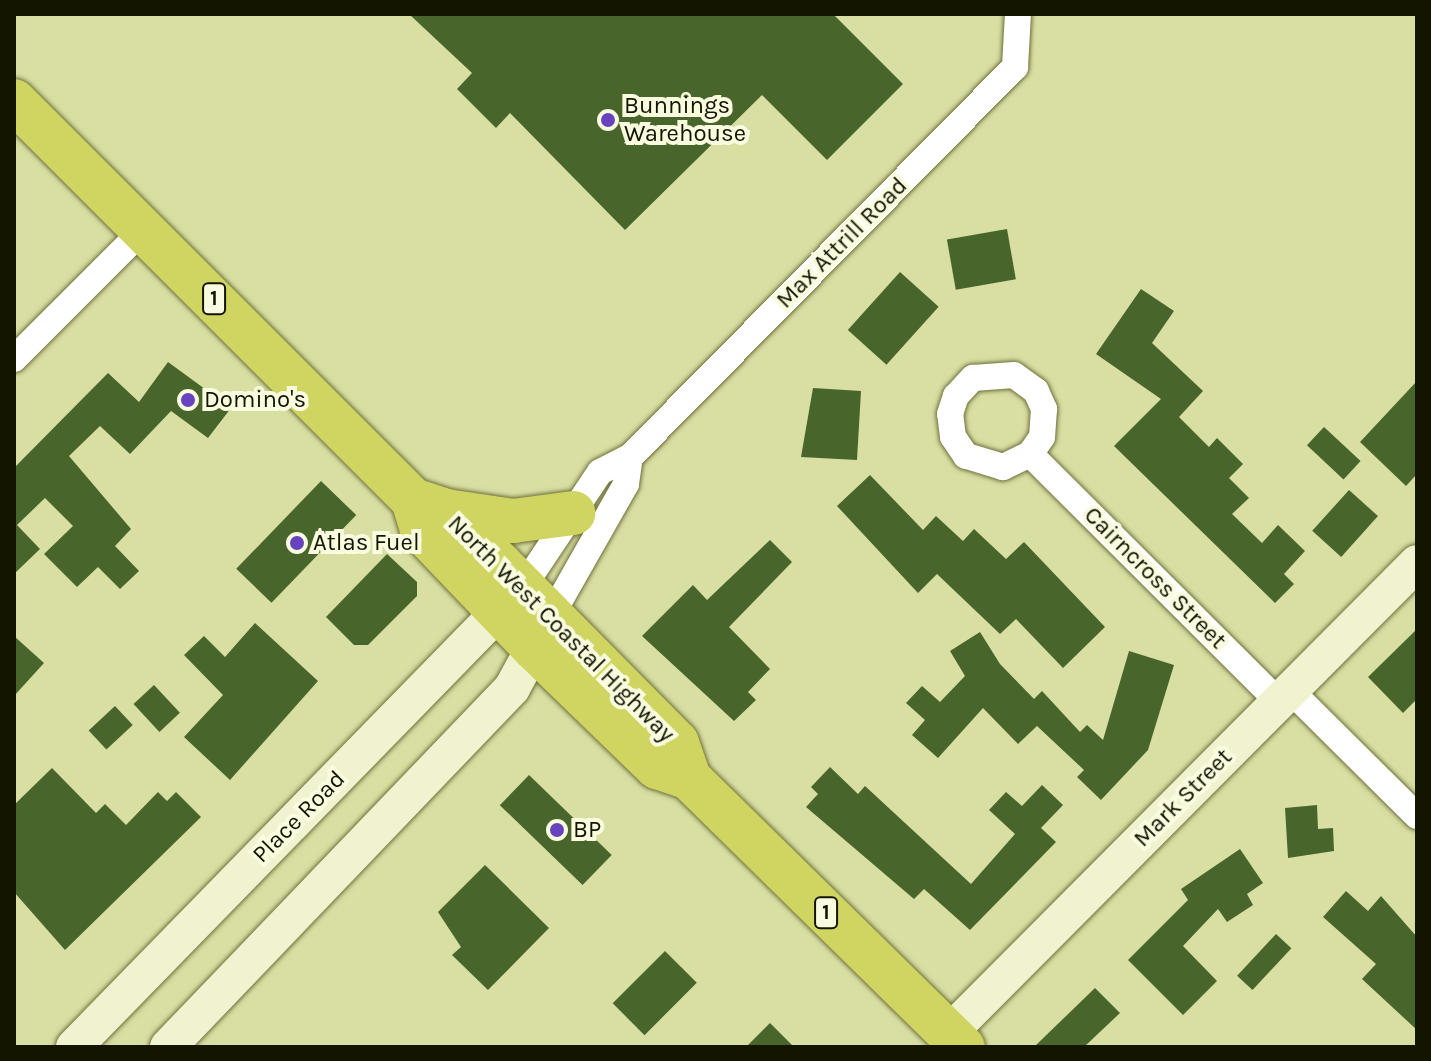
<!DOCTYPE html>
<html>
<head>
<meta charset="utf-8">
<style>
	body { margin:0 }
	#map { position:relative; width:1431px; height:1061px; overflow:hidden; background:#d9dea3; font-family:Karla,sans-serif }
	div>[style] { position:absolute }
	.building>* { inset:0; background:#48662b; transform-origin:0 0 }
	.roads { filter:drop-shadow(0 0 2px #6f723b) drop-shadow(0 0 2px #6f723b) }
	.street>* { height:26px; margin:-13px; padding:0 13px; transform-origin:13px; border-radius:13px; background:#fff }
	.secondary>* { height:36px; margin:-18px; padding:0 18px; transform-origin:18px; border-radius:18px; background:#f1f2cf }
	.highway>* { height:44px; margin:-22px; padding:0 22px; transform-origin:22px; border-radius:22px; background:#cfd560 }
	.dots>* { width:22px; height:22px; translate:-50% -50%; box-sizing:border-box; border:4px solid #f9fcdf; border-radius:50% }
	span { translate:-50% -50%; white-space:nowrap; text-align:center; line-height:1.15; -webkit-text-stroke:8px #f9fcdf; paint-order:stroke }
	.shield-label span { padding:2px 6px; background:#f9fcdf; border:2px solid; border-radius:6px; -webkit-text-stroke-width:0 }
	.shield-label { font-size:22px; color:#141501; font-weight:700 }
	.poi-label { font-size:24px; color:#141501 }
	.left { translate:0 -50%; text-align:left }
	.street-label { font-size:24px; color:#141501 }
	.frame { position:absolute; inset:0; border:16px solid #141501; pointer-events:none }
</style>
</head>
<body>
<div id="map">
	<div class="building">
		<i style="clip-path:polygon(409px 14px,833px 14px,903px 84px,827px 160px,762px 95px,625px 230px,510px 113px,496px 128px,457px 89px,472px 73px)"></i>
		<i style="left:1007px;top:229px;width:51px;height:61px;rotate:80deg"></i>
		<i style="left:900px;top:272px;width:52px;height:78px;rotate:42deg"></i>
		<i style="clip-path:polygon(1141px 289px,1174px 311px,1152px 343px,1203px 391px,1179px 417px,1209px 447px,1217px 438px,1243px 464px,1229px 478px,1249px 498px,1232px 514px,1262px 543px,1278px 525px,1305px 551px,1284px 574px,1294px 584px,1275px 603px,1114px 446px,1161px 399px,1096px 354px)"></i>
		<i style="clip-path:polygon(168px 362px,231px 408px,208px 438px,171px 411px,130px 454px,100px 426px,69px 456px,131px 529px,115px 546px,139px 571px,120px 589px,98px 567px,77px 587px,44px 554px,73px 526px,45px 498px,17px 525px,40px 549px,14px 574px,14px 468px,108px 373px,139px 402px)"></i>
		<i style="clip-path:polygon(1417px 381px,1417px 474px,1406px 486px,1360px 442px)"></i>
		<i style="clip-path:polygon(813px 388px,861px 391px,857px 460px,801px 457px)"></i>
		<i style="left:1324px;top:427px;width:50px;height:25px;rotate:43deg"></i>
		<i style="clip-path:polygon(870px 475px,923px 530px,936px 516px,963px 541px,974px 529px,1006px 559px,1024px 542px,1105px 627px,1063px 668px,1016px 619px,1000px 634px,937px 574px,918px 593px,837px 506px)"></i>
		<i style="left:321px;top:481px;width:49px;height:122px;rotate:44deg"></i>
		<i style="left:1349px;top:490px;width:39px;height:55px;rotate:42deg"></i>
		<i style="clip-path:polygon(770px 540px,792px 562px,729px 627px,770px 669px,748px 692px,756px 700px,734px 721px,642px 636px,693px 585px,707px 600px)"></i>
		<i style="clip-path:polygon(387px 554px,417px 582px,417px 596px,368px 645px,354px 645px,326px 617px)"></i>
		<i style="clip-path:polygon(255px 623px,318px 681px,230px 780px,184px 737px,223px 695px,184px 655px,204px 636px,225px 657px)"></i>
		<i style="clip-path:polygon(1417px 629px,1417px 699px,1403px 713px,1368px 677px)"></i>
		<i style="clip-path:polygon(980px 632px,1000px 664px,1034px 699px,1042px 691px,1080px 732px,1087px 725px,1103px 740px,1129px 651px,1174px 665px,1148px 750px,1101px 800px,1077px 777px,1084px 770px,1037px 726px,1018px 744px,983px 708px,938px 758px,912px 735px,925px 720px,906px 703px,922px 686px,940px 702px,965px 676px,950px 651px)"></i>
		<i style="clip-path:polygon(14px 636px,44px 663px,14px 696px)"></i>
		<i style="left:154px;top:685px;width:38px;height:28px;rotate:47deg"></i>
		<i style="left:115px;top:706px;width:26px;height:36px;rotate:47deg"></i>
		<i style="clip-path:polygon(830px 767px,858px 794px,865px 786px,971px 884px,1015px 834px,989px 810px,1006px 792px,1022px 806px,1042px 785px,1063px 805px,1041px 828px,1056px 842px,970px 930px,924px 889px,914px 899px,806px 807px,818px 794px,811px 787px)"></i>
		<i style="clip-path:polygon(52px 768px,96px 813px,105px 804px,126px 825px,158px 792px,167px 801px,176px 792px,201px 817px,65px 950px,14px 892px,14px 805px)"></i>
		<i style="left:529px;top:775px;width:115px;height:42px;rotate:44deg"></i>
		<i style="clip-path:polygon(1317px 805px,1318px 829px,1333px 828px,1334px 851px,1288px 858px,1285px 808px)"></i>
		<i style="clip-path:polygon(1240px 849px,1263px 883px,1247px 894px,1253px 905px,1227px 922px,1218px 909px,1183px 946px,1217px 981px,1183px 1015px,1128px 960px,1188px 900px,1181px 889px)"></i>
		<i style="clip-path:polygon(485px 865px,549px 928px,488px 990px,452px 955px,461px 947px,438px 912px)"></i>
		<i style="clip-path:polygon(1346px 891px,1368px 911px,1381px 896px,1417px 937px,1417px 1030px,1362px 979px,1376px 964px,1323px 917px)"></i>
		<i style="left:1276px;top:934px;width:21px;height:57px;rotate:43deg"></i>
		<i style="left:665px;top:951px;width:45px;height:74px;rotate:45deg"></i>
		<i style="clip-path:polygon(1095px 988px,1120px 1013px,1084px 1047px,1034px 1047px)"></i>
		<i style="clip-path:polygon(770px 1023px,794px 1047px,746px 1047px)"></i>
	</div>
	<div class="roads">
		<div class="street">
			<i style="left:14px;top:359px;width:184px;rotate:-45deg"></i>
			<i style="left:1030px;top:454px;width:30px;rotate:154deg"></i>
			<i style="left:1003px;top:467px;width:39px;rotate:-163deg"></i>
			<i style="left:966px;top:456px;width:23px;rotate:-124deg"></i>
			<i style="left:953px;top:437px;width:23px;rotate:-97deg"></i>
			<i style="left:950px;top:414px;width:19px;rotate:-72deg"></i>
			<i style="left:956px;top:396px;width:25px;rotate:-47deg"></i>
			<i style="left:973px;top:378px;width:41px;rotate:-4.2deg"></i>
			<i style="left:1014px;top:375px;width:27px;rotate:36deg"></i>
			<i style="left:1036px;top:391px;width:20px;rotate:66deg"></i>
			<i style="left:1044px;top:409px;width:28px;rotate:94deg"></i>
			<i style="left:1042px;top:437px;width:21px;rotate:125deg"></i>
			<i style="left:1030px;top:454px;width:351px;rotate:44.9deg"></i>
			<i style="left:523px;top:587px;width:138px;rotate:-56.2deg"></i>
			<i style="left:600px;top:472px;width:34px;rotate:-27deg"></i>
			<i style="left:630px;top:457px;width:548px;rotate:-45.37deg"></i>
			<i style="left:1015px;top:67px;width:53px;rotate:-86.8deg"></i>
			<i style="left:551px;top:616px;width:152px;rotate:-60.4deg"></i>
			<i style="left:626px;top:484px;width:27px;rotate:-82deg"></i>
			<i style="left:1290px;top:690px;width:179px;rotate:44.8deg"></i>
		</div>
		<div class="secondary">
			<i style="left:949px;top:1033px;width:663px;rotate:-45.12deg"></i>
			<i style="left:74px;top:1047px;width:634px;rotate:-45.7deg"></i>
			<i style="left:168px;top:1047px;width:497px;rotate:-46.2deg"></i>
			<i style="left:512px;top:688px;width:73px;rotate:-61.3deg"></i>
		</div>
		<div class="highway">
			<i style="left:14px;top:101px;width:564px;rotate:45deg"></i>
			<i style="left:413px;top:500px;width:35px;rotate:18deg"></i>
			<i style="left:446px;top:511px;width:77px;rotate:44.5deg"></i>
			<i style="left:501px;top:565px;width:250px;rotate:45.3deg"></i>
			<i style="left:677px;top:743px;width:37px;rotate:71deg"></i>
			<i style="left:413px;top:500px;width:34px;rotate:73deg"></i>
			<i style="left:423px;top:532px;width:161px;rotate:46.3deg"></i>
			<i style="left:534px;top:648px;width:171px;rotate:44.1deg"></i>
			<i style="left:657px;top:767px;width:34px;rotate:19deg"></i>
			<i style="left:689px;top:778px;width:384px;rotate:44.5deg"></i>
			<i style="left:446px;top:511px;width:68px;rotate:8.5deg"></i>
			<i style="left:513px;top:521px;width:61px;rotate:-7.6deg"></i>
		</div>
	</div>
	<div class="dots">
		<i style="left:608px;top:120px;background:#6744bd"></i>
		<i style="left:188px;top:400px;background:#6744bd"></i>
		<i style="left:297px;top:543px;background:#6744bd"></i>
		<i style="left:557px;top:830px;background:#6744bd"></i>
	</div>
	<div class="shield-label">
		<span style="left:214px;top:299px">1</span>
		<span style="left:826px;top:913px">1</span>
	</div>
	<div class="poi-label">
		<span class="left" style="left:624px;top:120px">Bunnings<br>Warehouse</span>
		<span class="left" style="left:204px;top:400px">Domino's</span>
		<span class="left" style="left:313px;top:543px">Atlas Fuel</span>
		<span class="left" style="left:573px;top:830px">BP</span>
	</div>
	<div class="street-label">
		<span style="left:842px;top:243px;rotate:-45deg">Max Attrill Road</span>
		<span style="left:1155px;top:578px;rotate:45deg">Cairncross Street</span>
		<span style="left:561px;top:629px;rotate:45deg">North West Coastal Highway</span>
		<span style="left:1183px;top:798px;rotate:-45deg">Mark Street</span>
		<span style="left:299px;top:817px;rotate:-45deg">Place Road</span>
	</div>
	<div class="frame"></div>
</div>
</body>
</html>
